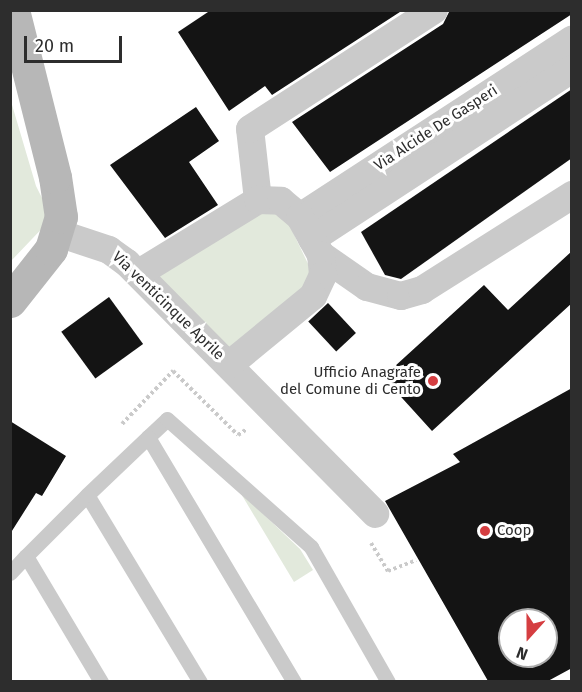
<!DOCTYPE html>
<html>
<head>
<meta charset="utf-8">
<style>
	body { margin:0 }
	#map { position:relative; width:582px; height:692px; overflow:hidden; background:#fff; font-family:"Fira Sans",sans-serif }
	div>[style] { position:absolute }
	.green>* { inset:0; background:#e2e9dc }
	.building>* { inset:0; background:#141414; transform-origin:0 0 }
	.path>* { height:4px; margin-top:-2px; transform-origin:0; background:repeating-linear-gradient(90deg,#cacaca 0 3px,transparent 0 6px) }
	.lane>* { height:15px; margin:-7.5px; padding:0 7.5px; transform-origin:7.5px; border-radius:7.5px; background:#cacaca }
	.street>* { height:28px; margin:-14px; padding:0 14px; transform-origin:14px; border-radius:14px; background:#cacaca }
	.secondary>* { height:33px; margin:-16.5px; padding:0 16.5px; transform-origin:16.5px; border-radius:16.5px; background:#b7b7b7 }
	.dots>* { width:16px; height:16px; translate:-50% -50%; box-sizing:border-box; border:3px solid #fff; border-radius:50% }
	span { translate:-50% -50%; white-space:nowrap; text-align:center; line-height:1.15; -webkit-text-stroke:6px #fff; paint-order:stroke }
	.street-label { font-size:15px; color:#2d2d2d }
	.poi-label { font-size:15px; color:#2d2d2d }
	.right { translate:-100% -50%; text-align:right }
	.left { translate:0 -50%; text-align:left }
	.frame { position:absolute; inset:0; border:12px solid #2d2d2d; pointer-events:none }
	.north { position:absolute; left:498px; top:608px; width:60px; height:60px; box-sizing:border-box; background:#fff; border:2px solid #ababab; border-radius:50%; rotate:201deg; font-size:16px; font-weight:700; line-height:24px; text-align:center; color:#2d2d2d }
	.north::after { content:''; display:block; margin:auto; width:21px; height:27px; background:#d53e41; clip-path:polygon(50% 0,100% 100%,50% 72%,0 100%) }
	.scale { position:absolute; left:24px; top:36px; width:98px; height:27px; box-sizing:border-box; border:3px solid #2d2d2d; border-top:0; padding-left:8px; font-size:18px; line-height:21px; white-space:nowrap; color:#2d2d2d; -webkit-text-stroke:4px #fff; paint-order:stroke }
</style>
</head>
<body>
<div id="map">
	<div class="green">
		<i style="clip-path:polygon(10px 98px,36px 186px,52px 218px,11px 261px)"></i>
		<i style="clip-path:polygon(271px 212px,288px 222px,311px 270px,303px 292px,229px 351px,152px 275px,249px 213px)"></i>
		<i style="clip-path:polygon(240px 492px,300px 549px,313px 570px,294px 582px)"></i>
	</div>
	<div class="building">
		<i style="clip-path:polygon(211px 10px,403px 10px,272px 95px,265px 86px,229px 111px,178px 32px)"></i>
		<i style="clip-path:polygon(450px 10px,572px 10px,572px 14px,330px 172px,292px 122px,443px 24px)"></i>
		<i style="clip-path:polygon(572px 89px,572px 158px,401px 279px,385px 275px,361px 232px)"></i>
		<i style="clip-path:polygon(196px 107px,219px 141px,189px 162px,218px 205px,165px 238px,110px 165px)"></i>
		<i style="clip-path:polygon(572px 251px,572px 303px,432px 431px,383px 377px,484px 285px,508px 310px)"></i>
		<i style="left:109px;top:297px;width:58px;height:59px;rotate:54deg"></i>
		<i style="left:328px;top:303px;width:41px;height:27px;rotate:47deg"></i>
		<i style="clip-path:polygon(evenodd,572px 388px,572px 668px,548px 681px,488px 681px,385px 501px,460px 462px,453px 454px,572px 388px,510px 620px,546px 620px,546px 656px,510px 656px,510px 620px)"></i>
		<i style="clip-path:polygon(10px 421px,66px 456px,42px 496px,36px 493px,10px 534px)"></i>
	</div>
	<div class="path">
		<i style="left:122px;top:424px;width:74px;rotate:-46.1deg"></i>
		<i style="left:173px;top:371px;width:91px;rotate:44.6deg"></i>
		<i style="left:238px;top:435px;width:11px;rotate:-34deg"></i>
		<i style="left:371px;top:543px;width:33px;rotate:59deg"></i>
		<i style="left:388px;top:571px;width:30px;rotate:-21deg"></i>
	</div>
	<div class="lane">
		<i style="left:148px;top:437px;width:26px;rotate:-43deg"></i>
		<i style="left:167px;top:419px;width:193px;rotate:41.6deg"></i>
		<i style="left:311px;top:547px;width:155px;rotate:60.3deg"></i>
		<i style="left:26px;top:556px;width:86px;rotate:-45deg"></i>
		<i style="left:10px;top:573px;width:23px;rotate:-47deg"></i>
		<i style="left:26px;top:556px;width:147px;rotate:59.2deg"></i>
		<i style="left:200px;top:682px;width:218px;rotate:-121.1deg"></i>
		<i style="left:87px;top:495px;width:84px;rotate:-43.6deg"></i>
		<i style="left:148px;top:437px;width:285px;rotate:59.2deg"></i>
	</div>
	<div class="street">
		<i style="left:258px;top:200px;width:71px;rotate:-96.4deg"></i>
		<i style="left:250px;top:129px;width:219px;rotate:-32.9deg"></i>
		<i style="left:300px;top:217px;width:325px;rotate:-33.1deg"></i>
		<i style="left:58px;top:233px;width:54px;rotate:18.4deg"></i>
		<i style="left:109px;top:250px;width:22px;rotate:36deg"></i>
		<i style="left:127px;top:263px;width:353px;rotate:45.3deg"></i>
		<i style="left:312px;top:239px;width:311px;rotate:-33.2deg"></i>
		<i style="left:321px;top:255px;width:56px;rotate:34.8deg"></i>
		<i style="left:367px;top:287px;width:35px;rotate:15deg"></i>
		<i style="left:401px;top:296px;width:22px;rotate:-16deg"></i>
		<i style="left:422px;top:290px;width:178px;rotate:-32.3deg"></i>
		<i style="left:139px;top:273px;width:140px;rotate:-31.5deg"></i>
		<i style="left:258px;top:200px;width:23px;rotate:2deg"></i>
		<i style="left:281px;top:201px;width:25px;rotate:40deg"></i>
		<i style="left:300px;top:217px;width:43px;rotate:61.1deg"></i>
		<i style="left:321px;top:255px;width:20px;rotate:84deg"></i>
		<i style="left:323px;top:275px;width:23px;rotate:115deg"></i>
		<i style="left:313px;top:296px;width:109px;rotate:140.6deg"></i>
	</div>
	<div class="secondary">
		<i style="left:10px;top:301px;width:66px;rotate:-51.7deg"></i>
		<i style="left:51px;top:249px;width:34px;rotate:-73deg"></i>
		<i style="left:61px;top:217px;width:40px;rotate:-98.5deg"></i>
		<i style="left:55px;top:177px;width:172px;rotate:-104.1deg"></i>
	</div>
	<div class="dots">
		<i style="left:433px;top:381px;background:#d53e41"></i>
		<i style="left:485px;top:531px;background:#d53e41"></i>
	</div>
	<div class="street-label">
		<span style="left:436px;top:128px;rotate:-33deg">Via Alcide De Gasperi</span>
		<span style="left:168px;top:306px;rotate:44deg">Via venticinque Aprile</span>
	</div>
	<div class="poi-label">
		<span class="right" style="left:421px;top:381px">Ufficio Anagrafe<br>del Comune di Cento</span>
		<span class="left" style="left:497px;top:531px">Coop</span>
	</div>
	<div class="frame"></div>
	<div class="north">N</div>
	<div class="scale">20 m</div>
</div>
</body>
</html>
